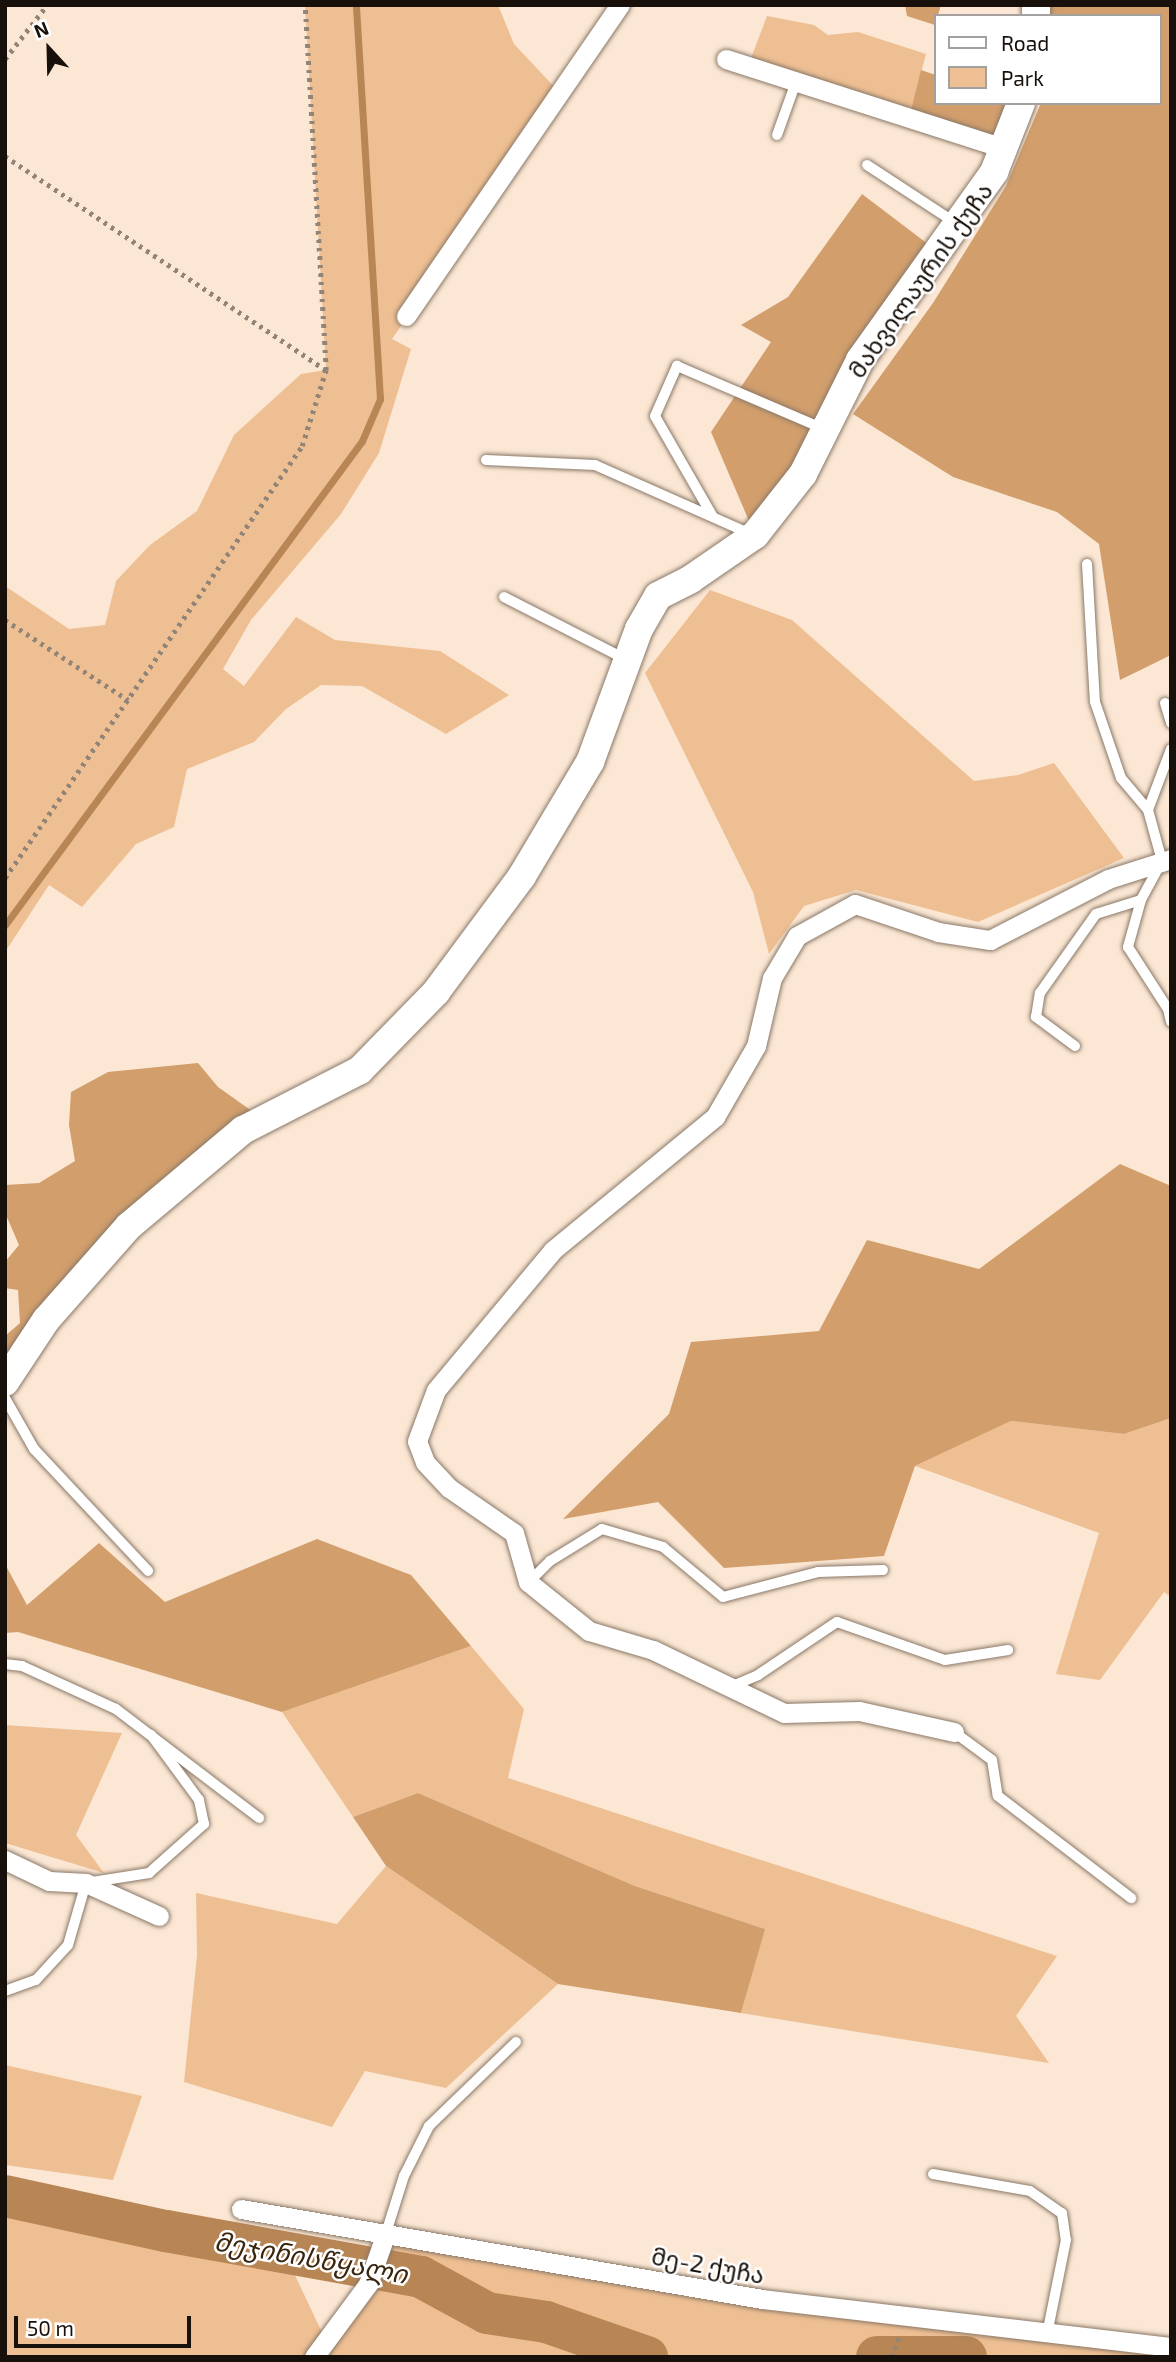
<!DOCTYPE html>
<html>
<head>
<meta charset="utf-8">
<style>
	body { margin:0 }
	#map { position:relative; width:1176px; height:2362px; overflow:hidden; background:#fbe7d4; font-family:"Exo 2","Noto Sans Georgian",sans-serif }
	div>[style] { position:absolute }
	.green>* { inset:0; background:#eebf93 }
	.forest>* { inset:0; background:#d19e6c }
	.stream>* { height:7px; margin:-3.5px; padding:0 3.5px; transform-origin:3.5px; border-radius:3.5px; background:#b88655 }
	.river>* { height:42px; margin:-21px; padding:0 21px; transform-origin:21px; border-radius:21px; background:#b88655 }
	.path>* { height:4.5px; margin-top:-2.25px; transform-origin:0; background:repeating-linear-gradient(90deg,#928477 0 3.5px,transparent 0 8.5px) }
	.roads { filter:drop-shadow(0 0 2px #8a7867) drop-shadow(0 0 2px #8a7867) }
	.lane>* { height:10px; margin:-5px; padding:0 5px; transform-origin:5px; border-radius:5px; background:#fff }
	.street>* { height:19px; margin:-9.5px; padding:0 9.5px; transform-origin:9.5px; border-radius:9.5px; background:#fff }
	.secondary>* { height:28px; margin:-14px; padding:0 14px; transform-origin:14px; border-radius:14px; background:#fff }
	span { translate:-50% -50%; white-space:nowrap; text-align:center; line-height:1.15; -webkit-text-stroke:5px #fff; paint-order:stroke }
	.street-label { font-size:24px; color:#18110b }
	.water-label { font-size:26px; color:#3a250e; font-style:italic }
	.frame { position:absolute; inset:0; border:7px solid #18110b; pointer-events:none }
	.legend { position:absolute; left:934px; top:14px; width:228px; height:91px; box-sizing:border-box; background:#fff; border:2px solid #a3a09d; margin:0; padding:9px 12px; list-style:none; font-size:21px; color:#18110b }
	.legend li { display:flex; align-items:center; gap:14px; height:35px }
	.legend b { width:35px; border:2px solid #a3a09d }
	.north { position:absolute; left:14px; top:14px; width:70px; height:70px; -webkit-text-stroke:5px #fff; paint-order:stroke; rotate:338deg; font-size:19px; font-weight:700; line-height:28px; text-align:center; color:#18110b }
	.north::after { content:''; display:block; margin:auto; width:24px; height:32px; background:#18110b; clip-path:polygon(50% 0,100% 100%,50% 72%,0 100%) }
	.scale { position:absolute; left:14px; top:2316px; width:177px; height:32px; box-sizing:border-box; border:4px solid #18110b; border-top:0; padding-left:9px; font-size:21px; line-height:24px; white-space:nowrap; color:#18110b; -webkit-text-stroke:5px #fff; paint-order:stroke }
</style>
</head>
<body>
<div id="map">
	<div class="green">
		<i style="clip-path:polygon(305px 5px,498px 5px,514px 44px,560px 93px,392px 339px,411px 349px,379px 453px,341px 514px,251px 620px,223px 669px,244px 686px,296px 617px,335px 640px,440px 651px,509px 695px,446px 734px,362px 686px,321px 685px,286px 709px,254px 742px,187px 769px,174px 827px,136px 844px,82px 907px,49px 885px,5px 952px,5px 586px,69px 629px,105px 625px,116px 581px,150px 545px,197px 511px,234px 435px,301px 374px,326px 370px)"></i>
		<i style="clip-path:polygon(767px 16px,814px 25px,828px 35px,858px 32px,926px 54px,909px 118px,748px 66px)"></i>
		<i style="clip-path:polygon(710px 590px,792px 620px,974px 781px,1018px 775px,1054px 763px,1124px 858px,978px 922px,856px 890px,804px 906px,769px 954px,753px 892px,645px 673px)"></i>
		<i style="clip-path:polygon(1171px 1418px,1171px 1597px,1164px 1592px,1100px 1680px,1056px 1674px,1099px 1533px,915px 1466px,1011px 1421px,1124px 1434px)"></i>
		<i style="clip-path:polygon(471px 1646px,524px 1709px,508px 1778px,1057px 1956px,1016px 2016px,1049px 2063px,741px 2013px,764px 1929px,635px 1886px,418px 1793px,353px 1817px,282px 1712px)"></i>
		<i style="clip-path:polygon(5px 1725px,122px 1733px,76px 1835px,104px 1873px,5px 1843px)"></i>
		<i style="clip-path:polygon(386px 1866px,558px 1984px,446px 2088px,365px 2071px,332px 2127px,184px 2082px,197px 1956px,196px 1893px,337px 1924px)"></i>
		<i style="clip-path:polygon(5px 2065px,142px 2096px,113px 2180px,5px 2165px)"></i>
		<i style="clip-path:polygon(5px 2196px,285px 2254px,326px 2341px,386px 2233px,762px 2299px,1171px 2347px,1171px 2357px,5px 2357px)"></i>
	</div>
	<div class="forest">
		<i style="clip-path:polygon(905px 5px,941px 5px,935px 25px,907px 16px)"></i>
		<i style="clip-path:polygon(1048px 5px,1171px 5px,1171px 655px,1120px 680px,1099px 544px,1057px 512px,953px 477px,853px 414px,933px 303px,1006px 186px,1041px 103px,1160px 103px,1160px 16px,1049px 16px)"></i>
		<i style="clip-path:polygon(921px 70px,936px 75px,936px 103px,1021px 103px,1003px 148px,909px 118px)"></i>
		<i style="clip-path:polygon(862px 194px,937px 251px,755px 535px,711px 432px,771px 342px,741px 325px,788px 297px)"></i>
		<i style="clip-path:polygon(198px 1063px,218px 1087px,263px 1119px,129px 1226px,5px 1382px,5px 1336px,20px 1323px,18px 1290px,5px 1288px,5px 1262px,19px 1245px,6px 1215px,5px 1185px,39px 1183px,75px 1161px,69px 1125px,71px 1092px,108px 1072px)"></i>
		<i style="clip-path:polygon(1120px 1164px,1171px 1186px,1171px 1418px,1124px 1434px,1011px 1421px,915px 1466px,884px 1556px,724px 1568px,658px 1502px,563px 1519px,669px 1414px,691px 1342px,819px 1331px,867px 1240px,979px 1269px)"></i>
		<i style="clip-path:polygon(317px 1539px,411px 1575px,471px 1646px,282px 1712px,18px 1632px,5px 1633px,5px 1564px,27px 1605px,99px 1543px,165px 1602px)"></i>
		<i style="clip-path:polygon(418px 1793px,635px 1886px,765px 1929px,741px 2013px,558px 1984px,386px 1866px,353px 1817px)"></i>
	</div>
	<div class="stream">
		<i style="left:5px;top:925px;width:601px;rotate:-53.59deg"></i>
		<i style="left:362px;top:441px;width:46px;rotate:-66.8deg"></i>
		<i style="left:380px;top:399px;width:395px;rotate:-93.5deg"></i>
	</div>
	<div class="river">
		<i style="left:5px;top:2196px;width:165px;rotate:12.3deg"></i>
		<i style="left:166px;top:2231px;width:259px;rotate:10.2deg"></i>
		<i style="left:421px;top:2277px;width:75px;rotate:28.6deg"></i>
		<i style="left:487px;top:2313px;width:60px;rotate:8.7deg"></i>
		<i style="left:546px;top:2322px;width:107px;rotate:19.1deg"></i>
		<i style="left:877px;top:2357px;width:89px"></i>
	</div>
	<div class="path">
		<i style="left:5px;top:59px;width:68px;rotate:-52.1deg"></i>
		<i style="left:5px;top:156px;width:386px;rotate:33.7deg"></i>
		<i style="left:326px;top:370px;width:366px;rotate:-93.3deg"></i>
		<i style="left:5px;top:620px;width:147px;rotate:33deg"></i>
		<i style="left:5px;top:878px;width:524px;rotate:-55.49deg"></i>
		<i style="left:302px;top:446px;width:80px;rotate:-72.5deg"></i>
		<i style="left:891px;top:2357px;width:24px;rotate:-68deg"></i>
	</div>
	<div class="roads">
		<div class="lane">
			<i style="left:777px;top:135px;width:56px;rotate:-70.3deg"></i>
			<i style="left:867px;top:165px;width:104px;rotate:33.2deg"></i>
			<i style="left:486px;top:460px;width:109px;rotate:2.6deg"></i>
			<i style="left:595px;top:465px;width:171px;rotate:23.9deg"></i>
			<i style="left:713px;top:517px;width:116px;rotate:-119.9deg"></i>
			<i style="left:655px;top:416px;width:55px;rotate:-66.3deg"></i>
			<i style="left:677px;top:366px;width:158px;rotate:23.2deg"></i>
			<i style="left:1087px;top:564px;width:138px;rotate:86.7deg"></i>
			<i style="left:1095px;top:702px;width:80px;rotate:71.1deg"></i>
			<i style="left:1121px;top:778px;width:42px;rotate:49.8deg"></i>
			<i style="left:504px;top:597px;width:136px;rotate:27.1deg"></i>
			<i style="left:1165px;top:703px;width:21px;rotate:73deg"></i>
			<i style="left:1171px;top:749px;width:65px;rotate:110.7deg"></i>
			<i style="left:1148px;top:810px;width:53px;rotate:74.6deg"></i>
			<i style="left:1162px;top:861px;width:44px;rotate:118.3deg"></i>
			<i style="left:1141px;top:900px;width:49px;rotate:105.5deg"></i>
			<i style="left:1128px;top:947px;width:74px;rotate:57.2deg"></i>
			<i style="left:1168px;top:1009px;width:13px;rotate:77deg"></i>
			<i style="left:1075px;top:1046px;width:49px;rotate:-143.4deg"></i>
			<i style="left:1036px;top:1017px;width:24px;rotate:-81deg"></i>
			<i style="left:1040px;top:993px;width:97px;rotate:-54.7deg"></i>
			<i style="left:1096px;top:914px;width:47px;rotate:-17.3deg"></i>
			<i style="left:5px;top:1398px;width:59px;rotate:60.4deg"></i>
			<i style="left:34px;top:1449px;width:167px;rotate:46.9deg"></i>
			<i style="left:529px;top:1582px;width:30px;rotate:-45deg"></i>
			<i style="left:550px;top:1561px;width:61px;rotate:-31.6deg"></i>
			<i style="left:602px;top:1529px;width:64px;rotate:16.4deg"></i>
			<i style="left:663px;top:1547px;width:78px;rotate:39.8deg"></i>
			<i style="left:723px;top:1597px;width:98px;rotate:-14.7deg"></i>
			<i style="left:818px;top:1572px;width:65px;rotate:-1.8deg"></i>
			<i style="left:5px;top:1664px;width:17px;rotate:7deg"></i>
			<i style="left:22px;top:1666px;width:103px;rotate:24.6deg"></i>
			<i style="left:116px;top:1709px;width:180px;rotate:37.3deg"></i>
			<i style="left:730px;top:1687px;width:30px;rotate:-23deg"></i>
			<i style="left:758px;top:1675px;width:95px;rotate:-33.9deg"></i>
			<i style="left:837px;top:1622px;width:114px;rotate:19.4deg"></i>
			<i style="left:945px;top:1660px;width:64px;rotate:-9deg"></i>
			<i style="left:954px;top:1732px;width:47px;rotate:36.4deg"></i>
			<i style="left:992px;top:1760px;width:36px;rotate:81deg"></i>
			<i style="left:998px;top:1796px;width:168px;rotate:37.5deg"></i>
			<i style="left:5px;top:1991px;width:33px;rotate:-20deg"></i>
			<i style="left:36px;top:1980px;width:47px;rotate:-47.6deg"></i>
			<i style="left:68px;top:1945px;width:65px;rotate:-73.8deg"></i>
			<i style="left:86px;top:1883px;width:64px;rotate:-9deg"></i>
			<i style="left:149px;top:1873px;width:74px;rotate:-41.7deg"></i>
			<i style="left:204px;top:1824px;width:25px;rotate:-102deg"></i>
			<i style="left:199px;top:1800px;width:81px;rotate:-126.4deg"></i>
			<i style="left:933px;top:2174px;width:98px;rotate:9.9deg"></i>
			<i style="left:1030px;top:2191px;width:39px;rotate:35deg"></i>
			<i style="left:1062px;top:2213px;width:27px;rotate:82deg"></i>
			<i style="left:1066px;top:2240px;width:96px;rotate:101.4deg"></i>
			<i style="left:386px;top:2233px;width:60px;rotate:-72.5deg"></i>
			<i style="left:404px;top:2176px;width:56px;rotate:-63.4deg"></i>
			<i style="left:429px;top:2126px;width:121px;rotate:-44deg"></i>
		</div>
		<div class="street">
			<i style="left:726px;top:59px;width:291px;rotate:17.8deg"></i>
			<i style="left:406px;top:316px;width:378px;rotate:-55.5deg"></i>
			<i style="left:954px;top:1732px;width:97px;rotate:-167.5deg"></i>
			<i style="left:859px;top:1711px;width:75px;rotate:178.5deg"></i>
			<i style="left:784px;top:1713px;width:145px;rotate:-154.3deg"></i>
			<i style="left:653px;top:1650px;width:67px;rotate:-163.5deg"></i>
			<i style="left:589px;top:1631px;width:78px;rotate:-141.2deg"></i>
			<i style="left:528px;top:1582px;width:51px;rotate:-105.9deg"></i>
			<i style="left:514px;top:1533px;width:79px;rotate:-145.3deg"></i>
			<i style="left:449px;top:1488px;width:35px;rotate:-133deg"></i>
			<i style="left:425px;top:1462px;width:22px;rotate:-111deg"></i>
			<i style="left:417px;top:1441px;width:54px;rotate:-69.6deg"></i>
			<i style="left:436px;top:1390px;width:182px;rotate:-50.1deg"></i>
			<i style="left:553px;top:1250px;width:210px;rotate:-39.4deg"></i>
			<i style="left:715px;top:1117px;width:82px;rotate:-60deg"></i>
			<i style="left:756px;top:1046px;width:70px;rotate:-76.8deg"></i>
			<i style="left:772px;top:978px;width:49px;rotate:-59.2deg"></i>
			<i style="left:797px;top:936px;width:66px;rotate:-28.9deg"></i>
			<i style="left:855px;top:904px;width:88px;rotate:18.6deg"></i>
			<i style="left:938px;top:932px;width:53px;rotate:8.7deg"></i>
			<i style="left:990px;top:940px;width:133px;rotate:-27.3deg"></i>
			<i style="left:1108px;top:879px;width:66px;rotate:-17.6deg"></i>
			<i style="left:5px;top:1860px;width:49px;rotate:25.5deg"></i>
			<i style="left:49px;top:1881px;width:37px;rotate:3deg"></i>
			<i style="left:86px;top:1883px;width:80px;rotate:24.3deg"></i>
			<i style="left:241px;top:2209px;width:529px;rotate:9.8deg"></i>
			<i style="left:762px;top:2299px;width:412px;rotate:6.7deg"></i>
			<i style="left:314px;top:2357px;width:91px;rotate:-53.5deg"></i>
			<i style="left:368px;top:2284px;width:54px;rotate:-70.6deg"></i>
		</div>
		<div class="secondary">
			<i style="left:1036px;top:16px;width:11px;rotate:-90deg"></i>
			<i style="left:5px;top:1382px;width:74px;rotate:-56.5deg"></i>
			<i style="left:46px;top:1320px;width:125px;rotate:-48.6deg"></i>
			<i style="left:129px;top:1226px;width:149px;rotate:-40.1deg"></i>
			<i style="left:243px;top:1130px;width:131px;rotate:-27.1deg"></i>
			<i style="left:360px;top:1070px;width:109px;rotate:-45.7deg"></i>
			<i style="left:436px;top:992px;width:144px;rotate:-53.4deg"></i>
			<i style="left:522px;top:876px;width:133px;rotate:-59.2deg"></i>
			<i style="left:590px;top:762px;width:142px;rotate:-69.8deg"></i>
			<i style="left:639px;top:629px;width:38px;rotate:-60deg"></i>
			<i style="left:658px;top:596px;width:37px;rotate:-27deg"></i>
			<i style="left:691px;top:579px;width:78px;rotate:-34.5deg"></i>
			<i style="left:755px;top:535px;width:78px;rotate:-51.8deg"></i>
			<i style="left:803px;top:474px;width:127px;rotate:-63.4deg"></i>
			<i style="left:860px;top:360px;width:231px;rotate:-54.5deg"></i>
			<i style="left:994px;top:172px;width:74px;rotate:-68.6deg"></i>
		</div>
	</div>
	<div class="street-label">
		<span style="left:920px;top:280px;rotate:-55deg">მახვილაურის ქუჩა</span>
		<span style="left:708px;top:2265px;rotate:10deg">მე-2 ქუჩა</span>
	</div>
	<div class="water-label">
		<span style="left:311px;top:2257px;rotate:10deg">მეჯინისწყალი</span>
	</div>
	<div class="frame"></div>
	<ul class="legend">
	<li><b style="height:9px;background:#fff"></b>Road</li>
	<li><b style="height:19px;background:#eebf93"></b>Park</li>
	</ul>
	<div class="north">N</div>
	<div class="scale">50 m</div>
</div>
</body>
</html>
